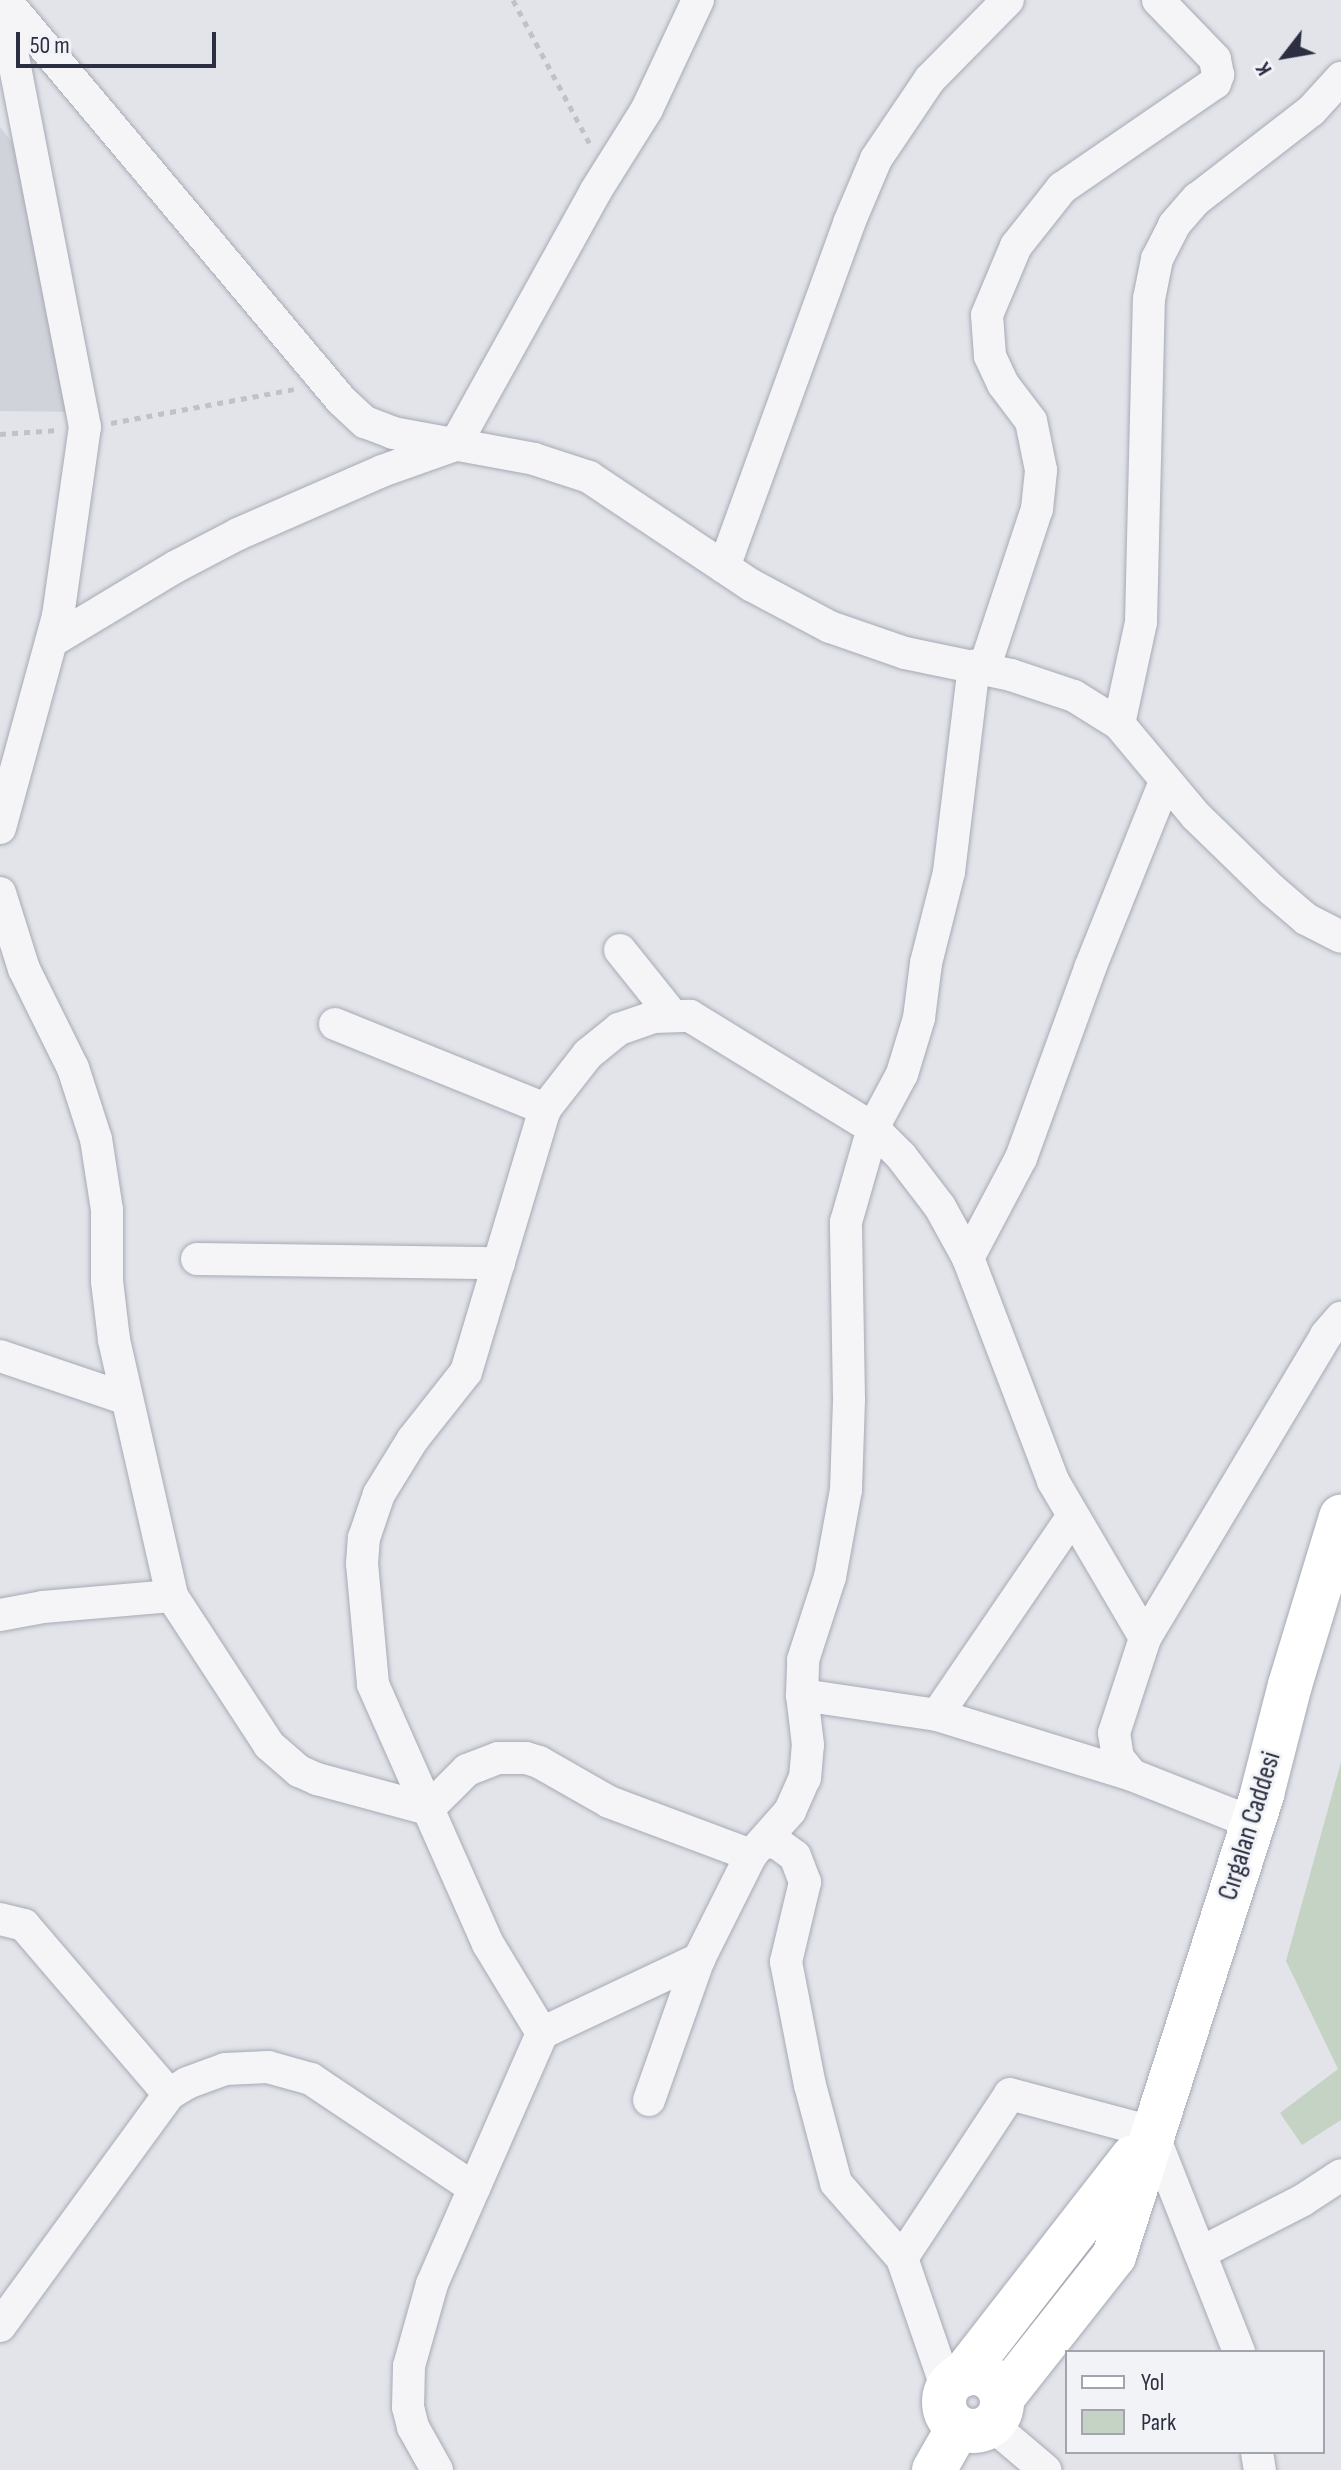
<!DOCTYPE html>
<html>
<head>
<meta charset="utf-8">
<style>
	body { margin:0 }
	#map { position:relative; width:1341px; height:2470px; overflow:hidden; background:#e2e4ea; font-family:"Sofia Sans Condensed",sans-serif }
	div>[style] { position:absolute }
	.built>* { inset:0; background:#d1d3db }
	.green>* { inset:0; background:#c5d3c4 }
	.path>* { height:5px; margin-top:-2.5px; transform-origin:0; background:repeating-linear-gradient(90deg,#c0c2c8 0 6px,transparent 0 12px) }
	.roads { filter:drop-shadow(0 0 2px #a7aab4) drop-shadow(0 0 2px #a7aab4) }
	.street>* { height:32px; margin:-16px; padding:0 16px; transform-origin:16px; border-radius:16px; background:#f5f5f8 }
	.secondary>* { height:44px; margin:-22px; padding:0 22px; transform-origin:22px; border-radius:22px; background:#fff }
	.secondary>.ring { margin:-22px; padding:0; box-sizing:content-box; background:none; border:44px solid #fff; border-radius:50% }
	span { translate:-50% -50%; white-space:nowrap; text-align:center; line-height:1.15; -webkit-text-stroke:6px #f2f3f7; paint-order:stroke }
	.street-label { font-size:28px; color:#2b2f41 }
	.legend { position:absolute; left:1065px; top:2350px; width:260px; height:104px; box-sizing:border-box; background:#f2f3f7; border:2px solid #a2a5ae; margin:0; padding:10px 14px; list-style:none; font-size:24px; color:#2b2f41 }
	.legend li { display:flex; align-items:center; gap:16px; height:40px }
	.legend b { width:40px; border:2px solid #a2a5ae }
	.north { position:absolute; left:1245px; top:16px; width:80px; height:80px; -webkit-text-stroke:6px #f2f3f7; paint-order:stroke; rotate:239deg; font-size:22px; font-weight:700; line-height:32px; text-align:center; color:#2b2f41 }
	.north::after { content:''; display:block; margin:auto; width:28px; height:36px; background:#2b2f41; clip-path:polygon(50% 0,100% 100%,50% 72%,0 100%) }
	.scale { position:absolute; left:16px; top:32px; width:200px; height:36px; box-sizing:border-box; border:4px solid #2b2f41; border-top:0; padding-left:10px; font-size:24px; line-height:28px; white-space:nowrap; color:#2b2f41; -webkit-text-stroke:6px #f2f3f7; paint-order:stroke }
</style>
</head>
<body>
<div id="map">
	<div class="built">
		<i style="clip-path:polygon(0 127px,22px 154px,94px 412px,0 411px)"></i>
	</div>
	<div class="green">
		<i style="clip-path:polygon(1341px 1762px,1341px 2120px,1302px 2145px,1280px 2113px,1338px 2069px,1286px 1961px)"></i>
	</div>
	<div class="path">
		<i style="left:513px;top:0;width:166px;rotate:61.9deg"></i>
		<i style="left:111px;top:423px;width:186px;rotate:-10.5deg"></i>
		<i style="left:0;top:434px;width:58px;rotate:-3.9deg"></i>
	</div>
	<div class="roads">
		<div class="street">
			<i style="left:5px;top:0;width:522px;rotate:49.97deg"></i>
			<i style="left:341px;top:400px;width:33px;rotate:43deg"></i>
			<i style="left:365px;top:422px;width:30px;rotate:21deg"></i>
			<i style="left:393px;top:433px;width:143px;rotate:10.4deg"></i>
			<i style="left:534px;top:459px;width:58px;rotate:18.1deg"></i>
			<i style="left:589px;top:477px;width:195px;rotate:33.7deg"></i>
			<i style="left:751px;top:585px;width:89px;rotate:28deg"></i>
			<i style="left:830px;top:627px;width:79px;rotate:19.1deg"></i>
			<i style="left:905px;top:653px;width:108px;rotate:11.7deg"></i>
			<i style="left:1011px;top:675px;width:66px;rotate:18.4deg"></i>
			<i style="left:1074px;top:696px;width:53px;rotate:31.9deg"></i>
			<i style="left:1119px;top:724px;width:120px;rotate:50.1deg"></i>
			<i style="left:1196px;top:816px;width:105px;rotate:44.2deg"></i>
			<i style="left:1271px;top:889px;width:46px;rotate:40.6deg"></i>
			<i style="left:1306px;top:919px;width:39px;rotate:27deg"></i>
			<i style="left:724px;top:567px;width:366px;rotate:-70deg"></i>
			<i style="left:849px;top:223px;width:69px;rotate:-67.1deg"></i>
			<i style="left:876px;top:159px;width:97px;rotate:-56deg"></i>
			<i style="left:930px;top:79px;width:111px;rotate:-45.4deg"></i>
			<i style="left:52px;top:641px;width:144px;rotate:-31deg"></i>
			<i style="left:175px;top:567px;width:71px;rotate:-27.6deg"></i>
			<i style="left:238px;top:534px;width:157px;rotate:-23.6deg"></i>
			<i style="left:382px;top:471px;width:77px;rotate:-19.6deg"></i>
			<i style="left:455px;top:445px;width:289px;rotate:-61deg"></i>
			<i style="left:595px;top:192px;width:98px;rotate:-57.9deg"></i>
			<i style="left:647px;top:109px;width:120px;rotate:-64.9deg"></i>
			<i style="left:984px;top:669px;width:169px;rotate:-71.7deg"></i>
			<i style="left:1037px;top:509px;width:39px;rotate:-84deg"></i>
			<i style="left:1041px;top:470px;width:50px;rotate:-101.5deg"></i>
			<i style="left:1031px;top:421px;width:46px;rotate:-127.1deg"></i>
			<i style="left:1003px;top:384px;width:31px;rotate:-115deg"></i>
			<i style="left:990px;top:356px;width:41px;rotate:-94.2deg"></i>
			<i style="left:987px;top:315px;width:75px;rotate:-67.2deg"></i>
			<i style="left:1016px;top:246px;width:74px;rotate:-51.6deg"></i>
			<i style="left:1062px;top:188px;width:186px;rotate:-34.5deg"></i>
			<i style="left:1215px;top:83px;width:9px;rotate:-69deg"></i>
			<i style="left:1218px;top:75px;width:16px;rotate:-101deg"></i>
			<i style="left:1215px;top:59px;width:82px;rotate:-134deg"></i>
			<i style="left:1119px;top:724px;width:104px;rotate:-77.8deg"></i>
			<i style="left:1141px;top:622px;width:323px;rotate:-88.6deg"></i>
			<i style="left:1149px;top:299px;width:41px;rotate:-78.7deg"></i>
			<i style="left:1157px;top:259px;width:38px;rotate:-63deg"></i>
			<i style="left:1174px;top:225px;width:35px;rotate:-49deg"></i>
			<i style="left:1197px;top:199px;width:144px;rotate:-37.7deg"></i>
			<i style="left:1311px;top:111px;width:45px;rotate:-47.7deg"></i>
			<i style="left:0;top:828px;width:220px;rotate:-74.7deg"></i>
			<i style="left:58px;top:616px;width:191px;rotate:-81.9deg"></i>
			<i style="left:85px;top:427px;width:435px;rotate:-101deg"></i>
			<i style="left:0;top:893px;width:80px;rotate:72.5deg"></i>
			<i style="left:24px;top:969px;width:110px;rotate:63.7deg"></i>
			<i style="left:73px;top:1068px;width:75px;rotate:72.1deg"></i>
			<i style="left:96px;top:1139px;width:72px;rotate:81.2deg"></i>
			<i style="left:107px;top:1210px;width:71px;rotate:90deg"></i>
			<i style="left:107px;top:1281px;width:59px;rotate:83.2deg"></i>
			<i style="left:114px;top:1340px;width:262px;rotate:77.2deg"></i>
			<i style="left:172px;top:1596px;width:178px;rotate:56.9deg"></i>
			<i style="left:269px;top:1745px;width:40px;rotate:41deg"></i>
			<i style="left:299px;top:1771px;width:20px;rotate:24deg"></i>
			<i style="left:317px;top:1779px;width:115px;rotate:15.1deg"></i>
			<i style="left:428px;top:1809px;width:55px;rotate:-45deg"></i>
			<i style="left:467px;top:1770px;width:33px;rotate:-21deg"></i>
			<i style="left:498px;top:1758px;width:28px"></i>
			<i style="left:526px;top:1758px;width:14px;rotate:17deg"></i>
			<i style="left:539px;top:1762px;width:81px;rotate:29.7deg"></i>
			<i style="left:609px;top:1802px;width:152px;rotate:20.5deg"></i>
			<i style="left:620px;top:950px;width:83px;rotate:51.3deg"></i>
			<i style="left:335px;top:1024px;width:227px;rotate:22deg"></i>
			<i style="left:968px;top:1258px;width:113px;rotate:-62.1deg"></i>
			<i style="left:1021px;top:1158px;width:202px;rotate:-70deg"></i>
			<i style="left:1090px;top:968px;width:201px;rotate:-68.1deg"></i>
			<i style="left:197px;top:1259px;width:302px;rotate:0.8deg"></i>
			<i style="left:0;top:1356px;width:131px;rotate:18.7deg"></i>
			<i style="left:0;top:1615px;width:44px;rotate:-10.5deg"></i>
			<i style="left:43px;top:1607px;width:129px;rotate:-4.9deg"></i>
			<i style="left:802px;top:1695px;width:136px;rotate:8.4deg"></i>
			<i style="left:937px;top:1715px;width:204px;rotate:17.1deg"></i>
			<i style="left:937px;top:1715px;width:241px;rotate:-55.7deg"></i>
			<i style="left:1253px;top:1823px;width:130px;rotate:-158.4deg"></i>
			<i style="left:1132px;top:1775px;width:22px;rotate:-129deg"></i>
			<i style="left:1118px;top:1758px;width:25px;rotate:-99deg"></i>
			<i style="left:1114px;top:1733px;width:100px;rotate:-71.9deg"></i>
			<i style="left:1145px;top:1638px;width:353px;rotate:-59.1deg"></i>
			<i style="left:1326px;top:1335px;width:23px;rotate:-49deg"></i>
			<i style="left:765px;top:1842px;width:12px;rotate:5deg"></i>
			<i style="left:777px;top:1843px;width:22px;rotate:36deg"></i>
			<i style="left:795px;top:1856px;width:28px;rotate:69deg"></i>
			<i style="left:805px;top:1882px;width:82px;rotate:103.4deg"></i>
			<i style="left:786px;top:1962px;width:125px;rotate:79deg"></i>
			<i style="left:810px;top:2085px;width:101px;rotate:75.1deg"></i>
			<i style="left:836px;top:2183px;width:100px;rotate:48.7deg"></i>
			<i style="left:0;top:1919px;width:25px;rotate:14deg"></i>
			<i style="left:24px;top:1925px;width:223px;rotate:49.4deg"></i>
			<i style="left:542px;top:2033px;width:104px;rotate:-121.2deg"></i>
			<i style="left:488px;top:1944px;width:284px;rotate:-113.9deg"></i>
			<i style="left:373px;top:1684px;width:121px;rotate:-95.2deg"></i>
			<i style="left:362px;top:1564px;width:26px;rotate:-86deg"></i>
			<i style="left:364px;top:1538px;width:46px;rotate:-71.2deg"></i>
			<i style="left:379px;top:1494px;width:65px;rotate:-58.3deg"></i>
			<i style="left:413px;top:1439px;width:85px;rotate:-51.7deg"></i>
			<i style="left:466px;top:1372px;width:275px;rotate:-73.3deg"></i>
			<i style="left:545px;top:1109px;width:70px;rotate:-52deg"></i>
			<i style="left:588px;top:1054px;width:40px;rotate:-39deg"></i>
			<i style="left:619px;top:1029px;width:37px;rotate:-19deg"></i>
			<i style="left:654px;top:1017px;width:36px;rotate:-2deg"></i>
			<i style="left:690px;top:1016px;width:215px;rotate:31.5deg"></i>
			<i style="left:873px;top:1128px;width:40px;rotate:45deg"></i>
			<i style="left:901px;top:1156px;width:64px;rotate:52.6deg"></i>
			<i style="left:940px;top:1207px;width:58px;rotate:61.2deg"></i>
			<i style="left:968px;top:1258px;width:239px;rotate:69.1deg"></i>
			<i style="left:1053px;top:1481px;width:182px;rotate:59.6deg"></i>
			<i style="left:649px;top:2100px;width:150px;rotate:-70.5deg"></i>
			<i style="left:1200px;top:2253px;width:116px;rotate:-27.2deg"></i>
			<i style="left:1303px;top:2200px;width:45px;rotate:-33.3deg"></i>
			<i style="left:0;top:2326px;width:287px;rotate:-53.9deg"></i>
			<i style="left:169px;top:2094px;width:21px;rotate:-31deg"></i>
			<i style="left:187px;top:2083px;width:40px;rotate:-20.2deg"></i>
			<i style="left:225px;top:2069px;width:43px;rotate:-2.7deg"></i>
			<i style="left:268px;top:2067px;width:45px;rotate:15.6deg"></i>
			<i style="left:311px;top:2079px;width:196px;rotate:33.8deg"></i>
			<i style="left:947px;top:2389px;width:139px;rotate:-109deg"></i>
			<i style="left:902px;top:2258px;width:196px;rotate:-56.6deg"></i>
			<i style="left:1010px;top:2094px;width:147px;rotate:15deg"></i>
			<i style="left:1152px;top:2132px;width:237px;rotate:68.4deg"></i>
			<i style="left:992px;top:2425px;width:70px;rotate:40.3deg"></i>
			<i style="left:1257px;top:2452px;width:18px;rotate:81deg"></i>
			<i style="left:437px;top:2470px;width:49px;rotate:-119.2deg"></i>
			<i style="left:413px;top:2427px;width:21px;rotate:-104deg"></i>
			<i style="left:408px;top:2407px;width:41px;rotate:-88.6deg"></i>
			<i style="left:409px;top:2366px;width:85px;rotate:-74.3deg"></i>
			<i style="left:432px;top:2284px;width:274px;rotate:-66.3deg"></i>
			<i style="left:542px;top:2033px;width:174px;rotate:-25.2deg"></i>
			<i style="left:699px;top:1959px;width:116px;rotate:-63.4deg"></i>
			<i style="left:751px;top:1855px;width:59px;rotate:-48.4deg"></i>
			<i style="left:790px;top:1811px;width:36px;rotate:-66deg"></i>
			<i style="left:805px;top:1778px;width:33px;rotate:-85deg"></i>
			<i style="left:808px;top:1745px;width:50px;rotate:-96.8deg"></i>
			<i style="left:802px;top:1695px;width:35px;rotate:-88deg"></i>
			<i style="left:803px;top:1660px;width:87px;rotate:-72deg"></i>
			<i style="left:830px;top:1577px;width:88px;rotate:-79.6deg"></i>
			<i style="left:846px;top:1490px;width:91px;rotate:-88.1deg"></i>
			<i style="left:849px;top:1399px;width:177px;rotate:-91deg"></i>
			<i style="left:846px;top:1222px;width:98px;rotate:-74deg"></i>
			<i style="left:873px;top:1128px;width:61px;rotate:-61.8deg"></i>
			<i style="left:902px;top:1074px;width:59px;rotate:-73.1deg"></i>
			<i style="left:919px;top:1018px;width:55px;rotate:-82.7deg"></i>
			<i style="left:926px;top:963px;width:94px;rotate:-75.8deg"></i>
			<i style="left:949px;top:872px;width:208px;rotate:-83.1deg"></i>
		</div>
		<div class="secondary">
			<i class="ring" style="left:944px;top:2373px;width:14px;height:14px"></i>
			<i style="left:963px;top:2375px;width:276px;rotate:-52.1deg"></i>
			<i style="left:1002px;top:2398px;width:181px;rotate:-51.7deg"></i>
			<i style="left:1114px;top:2256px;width:485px;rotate:-72.2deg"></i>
			<i style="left:1262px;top:1794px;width:113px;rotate:-75.6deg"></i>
			<i style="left:1290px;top:1685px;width:176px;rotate:-73.1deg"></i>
			<i style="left:934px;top:2470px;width:48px;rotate:-60.3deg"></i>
		</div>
	</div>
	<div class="street-label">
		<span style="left:1250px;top:1826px;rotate:-73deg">Cırgalan Caddesi</span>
	</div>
	<ul class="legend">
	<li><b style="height:10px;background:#fff"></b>Yol</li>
	<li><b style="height:22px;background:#c5d3c4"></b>Park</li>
	</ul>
	<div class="north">K</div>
	<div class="scale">50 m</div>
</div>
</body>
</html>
